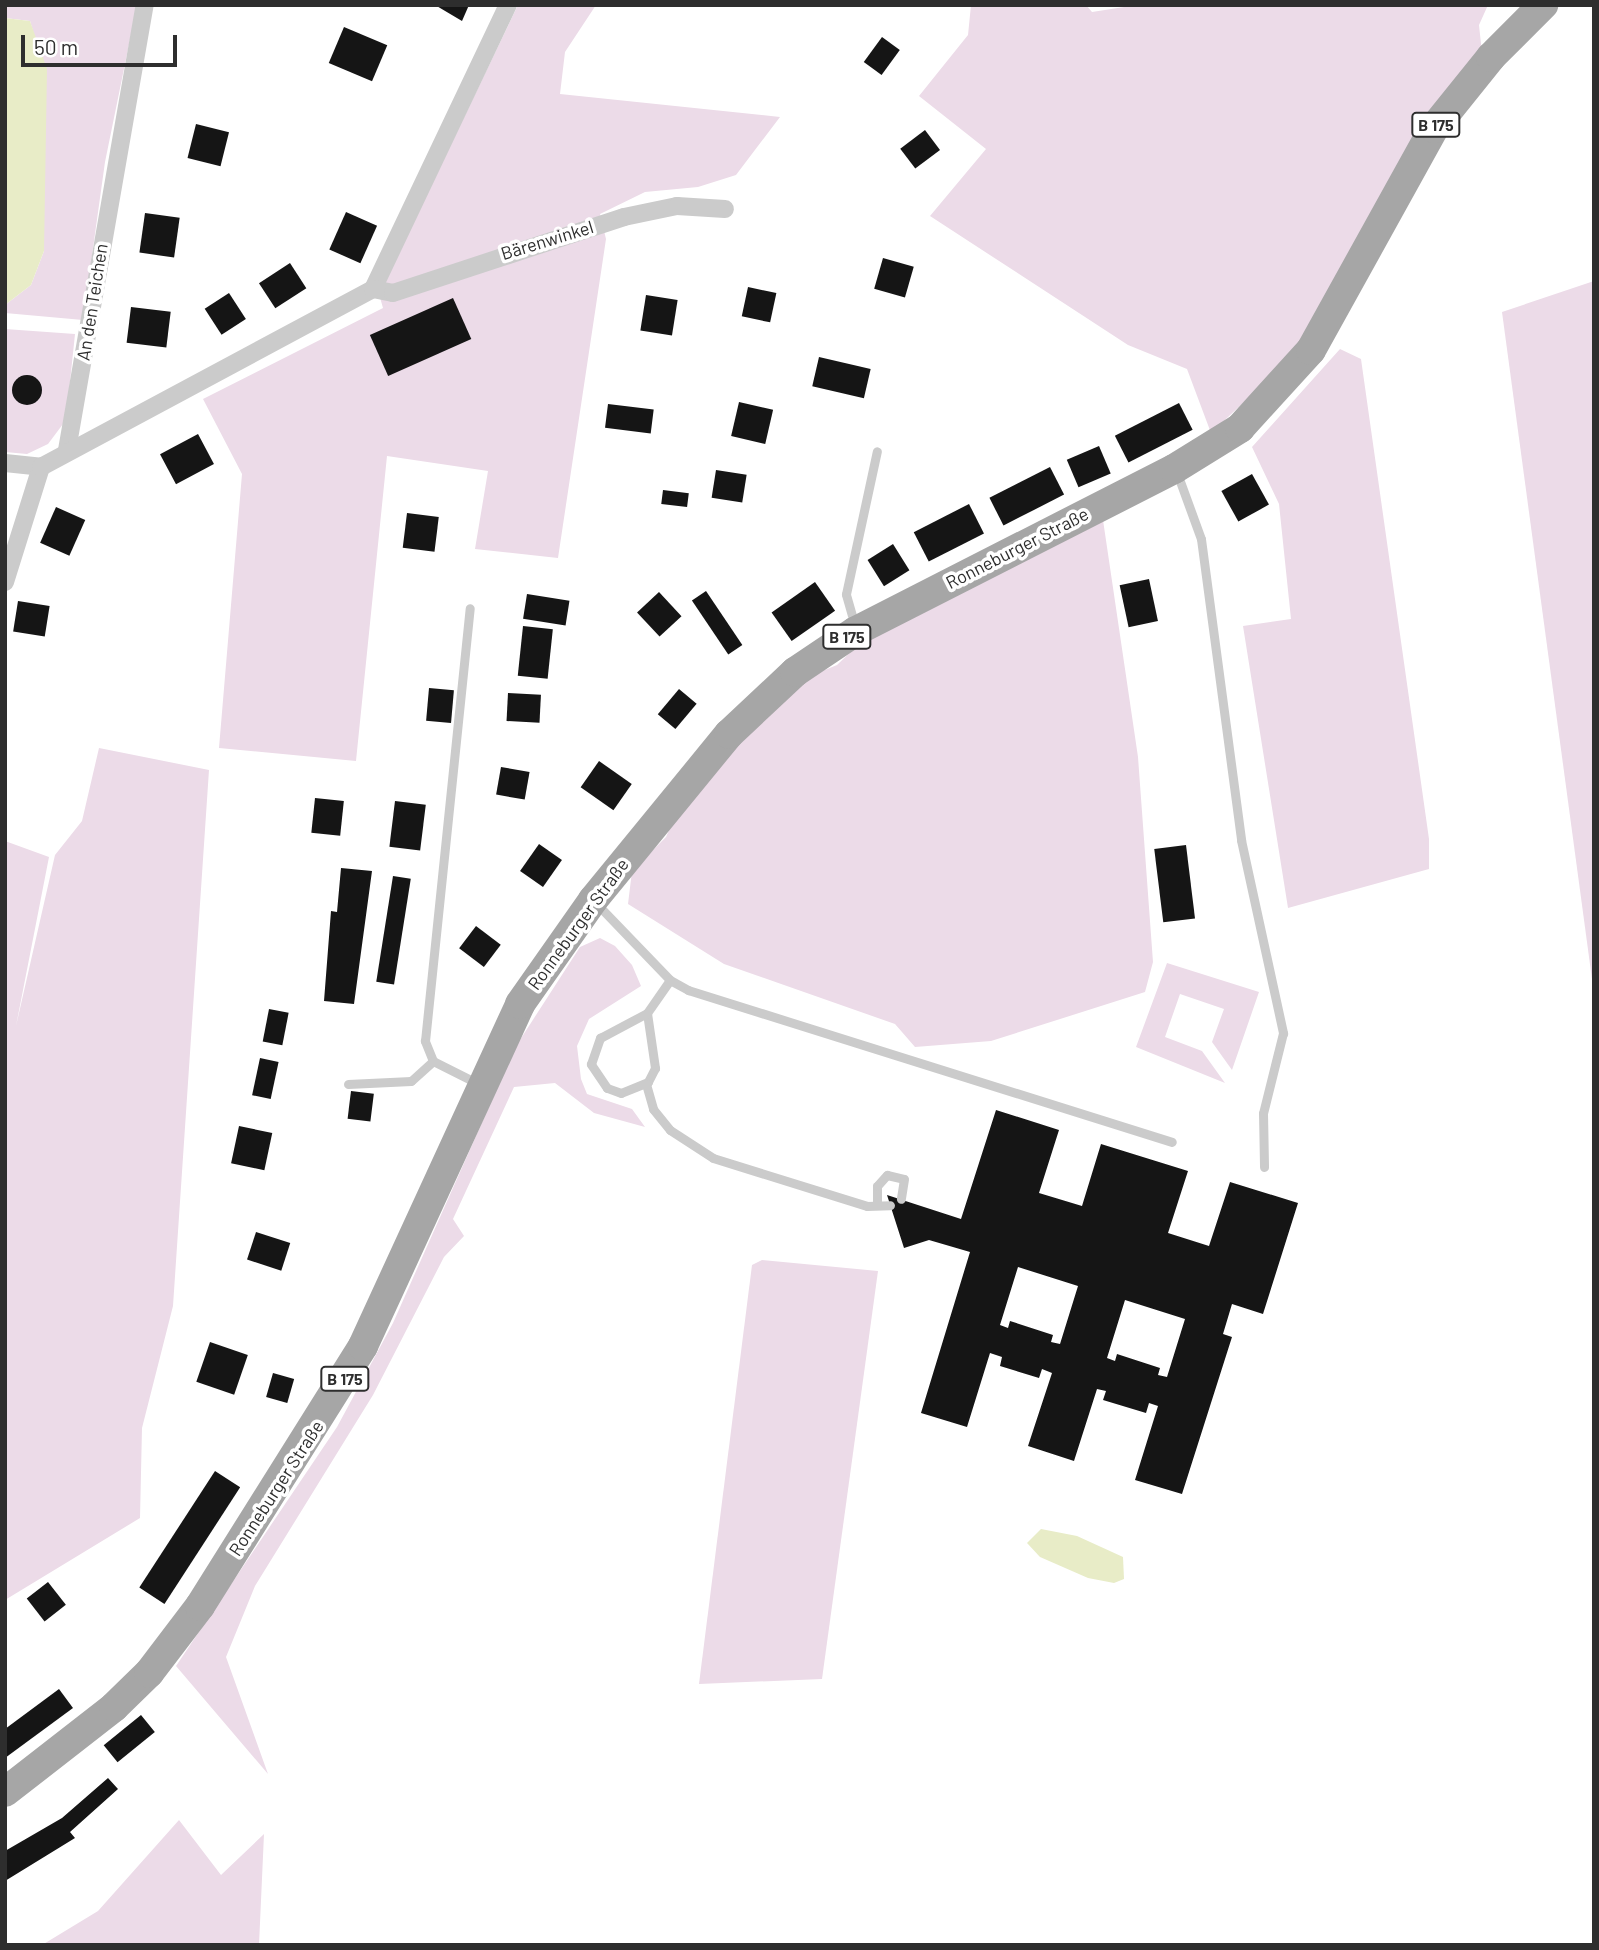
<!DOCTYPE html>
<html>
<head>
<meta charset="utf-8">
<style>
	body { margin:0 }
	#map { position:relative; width:1599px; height:1950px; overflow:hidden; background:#fff; font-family:Barlow,sans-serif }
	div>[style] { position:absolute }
	.green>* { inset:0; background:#ecdbe8 }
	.water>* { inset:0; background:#e8ecc7 }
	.building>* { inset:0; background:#151515; transform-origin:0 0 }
	.round { border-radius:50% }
	.lane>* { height:9px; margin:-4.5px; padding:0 4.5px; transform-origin:4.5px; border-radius:4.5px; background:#cbcbcb }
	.street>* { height:18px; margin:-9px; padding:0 9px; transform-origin:9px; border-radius:9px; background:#cbcbcb }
	.primary>* { height:30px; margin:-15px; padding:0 15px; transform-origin:15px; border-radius:15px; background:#a6a6a6 }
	span { translate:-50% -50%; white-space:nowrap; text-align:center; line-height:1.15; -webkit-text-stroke:7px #fff; paint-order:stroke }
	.shield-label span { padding:2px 5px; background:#fff; border:2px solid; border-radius:5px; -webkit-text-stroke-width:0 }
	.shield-label { font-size:16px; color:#2e2e2e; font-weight:700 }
	.street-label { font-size:18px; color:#2e2e2e }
	.frame { position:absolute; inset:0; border:7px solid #2e2e2e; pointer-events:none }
	.scale { position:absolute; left:21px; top:35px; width:156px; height:32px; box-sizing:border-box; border:4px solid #2e2e2e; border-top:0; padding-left:9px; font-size:21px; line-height:24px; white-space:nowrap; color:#2e2e2e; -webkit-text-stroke:5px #fff; paint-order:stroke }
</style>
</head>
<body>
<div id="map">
	<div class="green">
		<i style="clip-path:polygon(5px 5px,137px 5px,105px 162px,83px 320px,5px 313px,5px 305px,31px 285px,44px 251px,36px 41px,30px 21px,5px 18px)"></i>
		<i style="clip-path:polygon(518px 5px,596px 5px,565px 52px,560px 94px,780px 117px,736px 175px,698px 187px,645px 192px,600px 214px,606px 239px,558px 558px,475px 549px,488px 471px,387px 456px,356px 761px,219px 748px,242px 474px,203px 399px,383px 308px,379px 294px)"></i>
		<i style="clip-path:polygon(971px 5px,1086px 5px,1092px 12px,1137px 5px,1488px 5px,1479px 25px,1482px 53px,1294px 355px,1211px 433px,1187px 369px,1128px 345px,930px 216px,986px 149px,919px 96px,968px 35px)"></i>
		<i style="clip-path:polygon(1594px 281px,1594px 994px,1502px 312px)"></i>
		<i style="clip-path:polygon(5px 329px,75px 334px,66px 420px,48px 444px,27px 454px,5px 452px)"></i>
		<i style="clip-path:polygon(1340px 349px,1361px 359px,1429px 839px,1429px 869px,1288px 908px,1243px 626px,1291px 619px,1279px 504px,1252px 447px)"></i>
		<i style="clip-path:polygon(1103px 520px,1138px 757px,1153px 962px,1145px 992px,991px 1041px,915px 1047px,895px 1024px,724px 964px,628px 904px,632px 871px,666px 837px,675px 817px,718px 765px,810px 676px,837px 665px,861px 642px)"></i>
		<i style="clip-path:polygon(99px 748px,209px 770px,173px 1306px,142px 1428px,140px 1518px,5px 1600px,5px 841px,49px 857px,16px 1026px,55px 855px,82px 821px)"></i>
		<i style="clip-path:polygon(600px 938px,615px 946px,632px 965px,641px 986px,589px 1019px,577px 1046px,581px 1079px,587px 1094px,632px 1109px,645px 1127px,594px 1113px,555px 1083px,514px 1087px,453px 1219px,464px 1236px,444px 1257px,373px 1395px,255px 1586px,226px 1657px,268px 1774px,176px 1666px,337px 1427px,393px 1323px,516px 1046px,580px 947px)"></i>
		<i style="clip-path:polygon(1167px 963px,1259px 992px,1232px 1070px,1212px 1042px,1224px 1009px,1180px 994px,1165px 1037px,1202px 1051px,1225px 1083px,1136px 1047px)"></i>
		<i style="clip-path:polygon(762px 1260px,878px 1271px,822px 1679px,699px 1684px,752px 1265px)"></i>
		<i style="clip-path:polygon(179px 1820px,221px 1875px,264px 1834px,259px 1945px,42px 1945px,98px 1911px)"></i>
	</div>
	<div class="water">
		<i style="clip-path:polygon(5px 18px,30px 21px,47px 69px,44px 251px,31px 285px,5px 305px)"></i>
		<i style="clip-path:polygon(1041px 1529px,1077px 1536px,1123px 1557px,1124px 1579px,1114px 1583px,1088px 1578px,1040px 1557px,1027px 1543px)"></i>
	</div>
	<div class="building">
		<i style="clip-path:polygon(435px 5px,469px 5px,462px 21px)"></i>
		<i style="left:344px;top:27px;width:47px;height:39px;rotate:23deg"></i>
		<i style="left:882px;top:37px;width:22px;height:31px;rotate:36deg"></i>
		<i style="left:196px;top:124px;width:34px;height:35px;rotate:14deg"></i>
		<i style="left:925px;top:130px;width:25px;height:31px;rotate:53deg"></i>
		<i style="left:346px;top:212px;width:34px;height:41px;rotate:24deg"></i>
		<i style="left:145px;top:213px;width:35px;height:40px;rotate:8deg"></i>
		<i style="left:883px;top:258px;width:32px;height:32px;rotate:16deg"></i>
		<i style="left:290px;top:263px;width:30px;height:37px;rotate:57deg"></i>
		<i style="left:748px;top:287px;width:29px;height:30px;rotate:12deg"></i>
		<i style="left:229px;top:293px;width:31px;height:29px;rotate:57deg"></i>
		<i style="left:646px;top:295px;width:32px;height:36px;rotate:9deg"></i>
		<i style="left:453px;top:298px;width:45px;height:91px;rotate:66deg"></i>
		<i style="left:131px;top:307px;width:40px;height:36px;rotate:7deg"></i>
		<i style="left:819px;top:357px;width:53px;height:30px;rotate:13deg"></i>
		<i class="round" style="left:12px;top:375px;width:30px;height:30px"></i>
		<i style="left:739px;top:402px;width:35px;height:35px;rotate:13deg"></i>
		<i style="left:1179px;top:403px;width:30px;height:72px;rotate:63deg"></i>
		<i style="left:608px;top:404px;width:46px;height:24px;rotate:7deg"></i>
		<i style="left:198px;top:434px;width:34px;height:43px;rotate:62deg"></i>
		<i style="left:1099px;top:446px;width:30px;height:35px;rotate:67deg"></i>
		<i style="left:1050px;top:467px;width:31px;height:68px;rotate:63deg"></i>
		<i style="left:716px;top:470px;width:31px;height:28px;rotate:9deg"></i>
		<i style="left:1252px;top:474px;width:35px;height:35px;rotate:61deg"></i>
		<i style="left:663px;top:490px;width:26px;height:14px;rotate:7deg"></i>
		<i style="left:969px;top:504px;width:33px;height:62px;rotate:63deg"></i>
		<i style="left:56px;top:507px;width:32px;height:39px;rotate:24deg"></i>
		<i style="left:407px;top:513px;width:32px;height:35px;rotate:7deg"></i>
		<i style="left:893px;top:544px;width:31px;height:30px;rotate:58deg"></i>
		<i style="left:1149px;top:579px;width:43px;height:30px;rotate:78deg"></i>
		<i style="left:815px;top:582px;width:35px;height:53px;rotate:55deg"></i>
		<i style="left:706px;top:591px;width:65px;height:17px;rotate:56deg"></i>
		<i style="left:659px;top:592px;width:33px;height:30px;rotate:47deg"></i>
		<i style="left:527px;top:594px;width:43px;height:25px;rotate:9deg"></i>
		<i style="left:18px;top:601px;width:32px;height:31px;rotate:9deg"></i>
		<i style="left:523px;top:626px;width:30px;height:50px;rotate:6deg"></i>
		<i style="left:429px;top:688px;width:25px;height:33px;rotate:5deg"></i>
		<i style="left:679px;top:689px;width:23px;height:33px;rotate:40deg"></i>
		<i style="left:508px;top:693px;width:33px;height:28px;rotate:3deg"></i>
		<i style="left:599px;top:761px;width:40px;height:32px;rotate:35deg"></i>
		<i style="left:501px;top:767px;width:29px;height:28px;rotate:10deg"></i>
		<i style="left:315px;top:798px;width:29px;height:35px;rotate:6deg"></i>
		<i style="left:395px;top:801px;width:31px;height:46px;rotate:7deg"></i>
		<i style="left:539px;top:844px;width:28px;height:33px;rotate:35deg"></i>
		<i style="left:1186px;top:845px;width:74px;height:32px;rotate:83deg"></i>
		<i style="clip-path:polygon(341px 868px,372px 871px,354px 1004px,324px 1001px,331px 911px,337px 912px)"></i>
		<i style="left:393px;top:876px;width:18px;height:107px;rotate:9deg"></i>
		<i style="left:476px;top:926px;width:31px;height:28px;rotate:37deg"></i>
		<i style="left:269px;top:1009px;width:20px;height:33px;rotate:11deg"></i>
		<i style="left:260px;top:1058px;width:19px;height:38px;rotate:12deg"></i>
		<i style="left:351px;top:1091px;width:23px;height:28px;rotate:7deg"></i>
		<i style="clip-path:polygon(evenodd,996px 1110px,1059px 1130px,1039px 1193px,1082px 1206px,1101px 1144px,1188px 1171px,1168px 1233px,1209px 1246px,1230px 1182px,1298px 1203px,1263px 1314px,1232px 1304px,1223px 1334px,1232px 1337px,1182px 1494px,1135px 1480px,1158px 1406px,1149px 1403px,1146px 1413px,1103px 1400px,1106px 1391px,1097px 1389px,1074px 1461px,1028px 1446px,1052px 1373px,1042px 1369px,1039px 1378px,1000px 1366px,1002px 1357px,990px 1353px,967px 1427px,921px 1413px,970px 1252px,929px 1240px,904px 1248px,887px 1195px,961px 1219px,996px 1110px,1018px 1267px,1078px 1286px,1060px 1344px,1051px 1342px,1053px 1335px,1010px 1321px,1008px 1328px,1000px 1325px,1018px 1267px,996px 1110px,1125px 1300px,1185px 1319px,1167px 1377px,1158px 1375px,1160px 1368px,1117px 1354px,1115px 1361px,1107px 1358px,1125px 1300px)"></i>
		<i style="left:239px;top:1126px;width:34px;height:38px;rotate:12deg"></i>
		<i style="left:256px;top:1232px;width:36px;height:29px;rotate:18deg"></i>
		<i style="left:210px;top:1342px;width:40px;height:42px;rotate:19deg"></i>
		<i style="left:273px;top:1373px;width:22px;height:25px;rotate:16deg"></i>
		<i style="left:215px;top:1471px;width:30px;height:139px;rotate:33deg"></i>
		<i style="left:48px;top:1582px;width:29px;height:27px;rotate:52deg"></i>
		<i style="clip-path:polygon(59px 1689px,73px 1708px,5px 1758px,5px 1729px)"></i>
		<i style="left:141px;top:1715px;width:22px;height:48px;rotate:51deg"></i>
		<i style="clip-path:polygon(108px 1778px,118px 1789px,70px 1832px,75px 1838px,5px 1881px,5px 1851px,62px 1818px)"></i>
	</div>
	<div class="lane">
		<i style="left:1177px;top:473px;width:70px;rotate:70deg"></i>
		<i style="left:1201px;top:539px;width:304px;rotate:82.4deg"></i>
		<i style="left:1241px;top:840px;width:198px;rotate:77.7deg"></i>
		<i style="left:1283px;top:1033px;width:82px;rotate:104deg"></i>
		<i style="left:1263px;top:1113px;width:54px;rotate:88.9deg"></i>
		<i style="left:855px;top:626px;width:33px;rotate:-106deg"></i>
		<i style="left:846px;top:594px;width:146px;rotate:-77.8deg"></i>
		<i style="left:596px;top:903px;width:107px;rotate:46.1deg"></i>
		<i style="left:670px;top:980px;width:21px;rotate:29deg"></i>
		<i style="left:688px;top:990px;width:507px;rotate:17.43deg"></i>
		<i style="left:647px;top:1013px;width:56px;rotate:81.7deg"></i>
		<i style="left:655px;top:1068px;width:16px;rotate:117deg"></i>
		<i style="left:648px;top:1082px;width:29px;rotate:158deg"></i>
		<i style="left:621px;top:1093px;width:15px;rotate:-160deg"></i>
		<i style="left:607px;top:1088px;width:29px;rotate:-124deg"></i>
		<i style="left:591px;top:1064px;width:28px;rotate:-71deg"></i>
		<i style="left:600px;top:1038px;width:53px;rotate:-28deg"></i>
		<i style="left:647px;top:1013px;width:40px;rotate:-55.1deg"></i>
		<i style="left:433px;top:1061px;width:22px;rotate:-112deg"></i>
		<i style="left:425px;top:1041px;width:435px;rotate:-84.1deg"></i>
		<i style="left:348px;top:1084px;width:63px;rotate:-2.7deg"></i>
		<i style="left:411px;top:1081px;width:30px;rotate:-42deg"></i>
		<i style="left:433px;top:1061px;width:49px;rotate:26.6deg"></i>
		<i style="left:646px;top:1084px;width:26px;rotate:74deg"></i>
		<i style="left:653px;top:1109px;width:27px;rotate:51deg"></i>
		<i style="left:670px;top:1130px;width:51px;rotate:33.1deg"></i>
		<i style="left:713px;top:1158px;width:161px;rotate:17.3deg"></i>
		<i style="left:867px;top:1206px;width:23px;rotate:-2deg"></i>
		<i style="left:877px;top:1204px;width:18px;rotate:-90deg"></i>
		<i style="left:877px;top:1186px;width:15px;rotate:-48deg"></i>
		<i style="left:887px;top:1175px;width:17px;rotate:13deg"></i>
		<i style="left:904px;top:1179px;width:20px;rotate:99deg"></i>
	</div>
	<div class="street">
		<i style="left:373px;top:289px;width:314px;rotate:-64.6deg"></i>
		<i style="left:67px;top:450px;width:452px;rotate:-80.1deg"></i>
		<i style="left:5px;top:463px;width:36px;rotate:6deg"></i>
		<i style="left:5px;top:582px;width:121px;rotate:-72.6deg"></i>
		<i style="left:41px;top:467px;width:377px;rotate:-28.2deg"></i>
		<i style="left:373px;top:289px;width:20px;rotate:11deg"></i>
		<i style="left:393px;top:293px;width:243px;rotate:-18.2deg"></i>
		<i style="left:624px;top:217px;width:54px;rotate:-11.7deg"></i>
		<i style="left:677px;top:206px;width:48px;rotate:3.6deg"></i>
	</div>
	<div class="primary">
		<i style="left:5px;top:1792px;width:138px;rotate:-37.9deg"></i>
		<i style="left:114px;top:1707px;width:49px;rotate:-44.2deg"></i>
		<i style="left:149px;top:1673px;width:84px;rotate:-52.7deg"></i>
		<i style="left:200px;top:1606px;width:307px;rotate:-57.9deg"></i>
		<i style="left:363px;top:1346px;width:376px;rotate:-65.3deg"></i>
		<i style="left:520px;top:1004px;width:127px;rotate:-54.9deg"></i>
		<i style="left:593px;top:900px;width:215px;rotate:-50.7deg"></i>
		<i style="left:729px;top:734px;width:91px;rotate:-43.2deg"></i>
		<i style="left:795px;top:672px;width:73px;rotate:-33.9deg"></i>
		<i style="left:856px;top:631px;width:357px;rotate:-27deg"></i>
		<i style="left:1174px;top:469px;width:78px;rotate:-31.8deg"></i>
		<i style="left:1240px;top:428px;width:105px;rotate:-47.7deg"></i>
		<i style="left:1311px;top:350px;width:254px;rotate:-61deg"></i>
		<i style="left:1434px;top:128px;width:91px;rotate:-51.2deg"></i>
		<i style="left:1491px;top:57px;width:74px;rotate:-45deg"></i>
	</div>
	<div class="shield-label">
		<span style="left:1436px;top:125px">B 175</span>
		<span style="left:847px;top:637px">B 175</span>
		<span style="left:345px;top:1379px">B 175</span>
	</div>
	<div class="street-label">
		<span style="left:547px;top:240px;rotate:-17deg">Bärenwinkel</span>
		<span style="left:92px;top:302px;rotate:-81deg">An den Teichen</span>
		<span style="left:1017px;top:548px;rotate:-27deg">Ronneburger Straße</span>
		<span style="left:578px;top:924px;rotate:-54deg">Ronneburger Straße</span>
		<span style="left:276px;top:1488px;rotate:-57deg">Ronneburger Straße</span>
	</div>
	<div class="frame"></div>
	<div class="scale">50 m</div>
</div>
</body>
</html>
